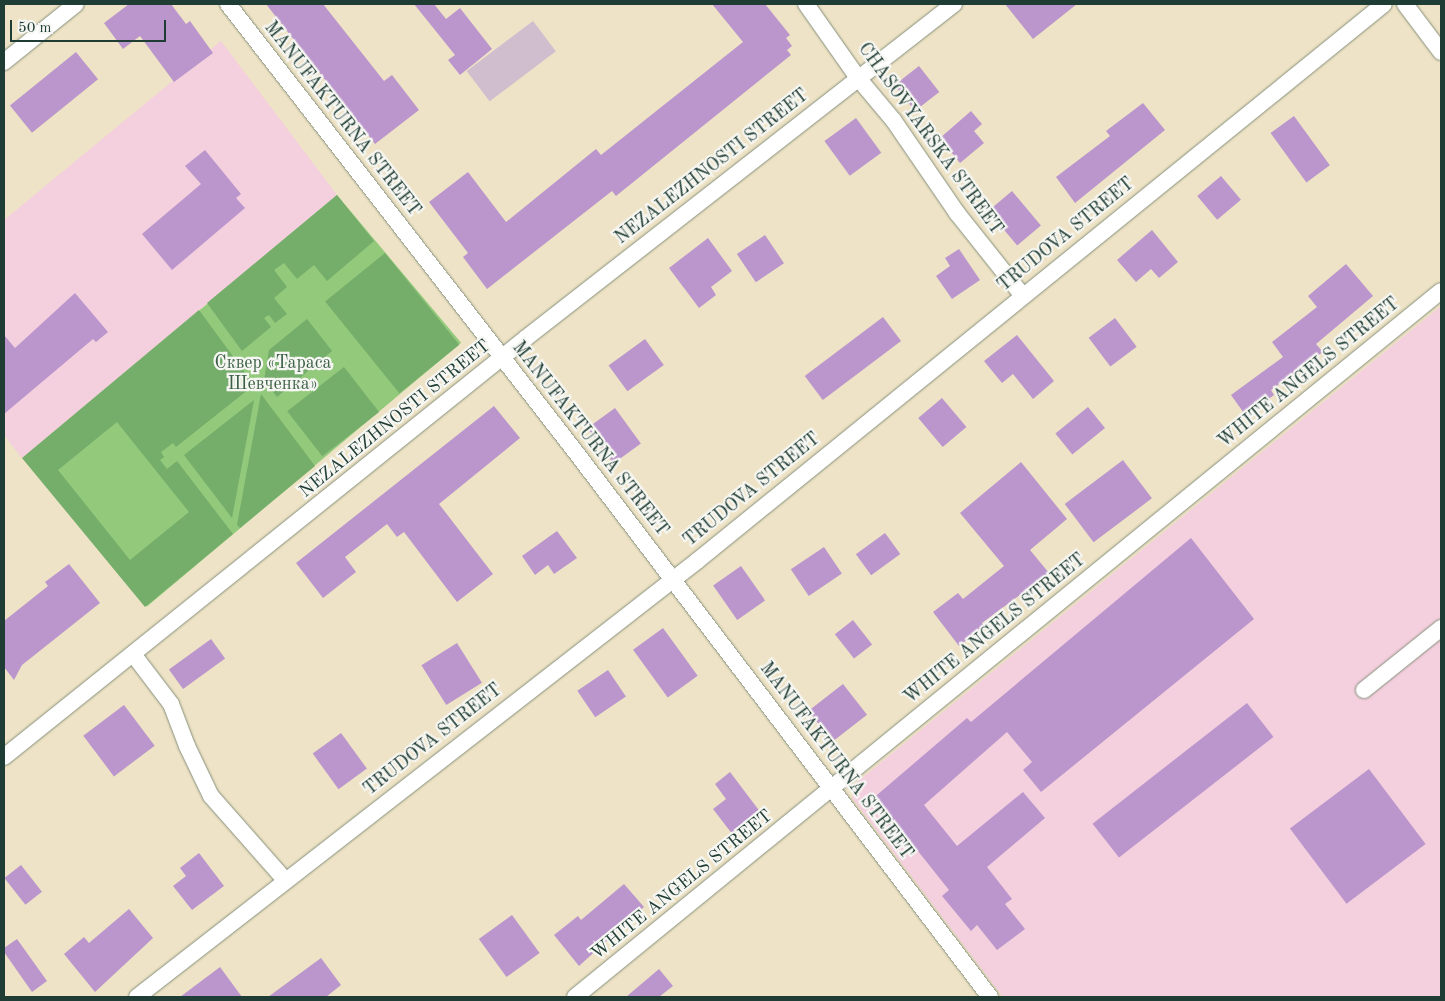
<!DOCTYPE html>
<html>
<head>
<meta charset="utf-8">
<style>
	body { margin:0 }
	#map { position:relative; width:1445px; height:1001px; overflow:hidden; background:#eee3c6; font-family:"Old Standard TT",serif }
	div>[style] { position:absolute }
	.built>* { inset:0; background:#f4cfde }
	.industrial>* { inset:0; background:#d0bdce; transform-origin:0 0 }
	.green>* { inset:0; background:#92c97b; transform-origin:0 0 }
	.forest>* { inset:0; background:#75ad6b; transform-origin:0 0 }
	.building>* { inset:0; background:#ba96cc; transform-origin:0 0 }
	.roads { filter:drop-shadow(0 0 1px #86907d) drop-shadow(0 0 1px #86907d) }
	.street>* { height:16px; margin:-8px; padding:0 8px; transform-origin:8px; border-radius:8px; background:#fff }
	span { translate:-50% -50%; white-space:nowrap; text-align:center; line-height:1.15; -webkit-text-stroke:4.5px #f6f6f2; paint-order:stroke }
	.street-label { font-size:18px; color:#1f3d34 }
	.park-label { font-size:18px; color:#3c6046 }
	.frame { position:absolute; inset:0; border:5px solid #1f3d34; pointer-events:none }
	.scale { position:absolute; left:10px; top:20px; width:156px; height:22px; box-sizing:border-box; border:2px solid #1f3d34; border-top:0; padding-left:6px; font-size:15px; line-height:18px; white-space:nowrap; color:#1f3d34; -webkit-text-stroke:4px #f6f6f2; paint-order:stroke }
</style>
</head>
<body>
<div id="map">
	<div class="built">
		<i style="clip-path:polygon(221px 41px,337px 195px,22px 458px,4px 435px,4px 220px)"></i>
		<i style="clip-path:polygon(1441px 306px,1441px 997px,1003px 997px,852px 798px,857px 782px)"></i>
	</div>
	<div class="industrial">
		<i style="left:533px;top:21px;width:38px;height:83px;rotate:53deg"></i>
	</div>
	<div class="green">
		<i style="left:337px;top:195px;width:193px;height:410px;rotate:50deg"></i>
	</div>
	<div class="forest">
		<i style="clip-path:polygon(337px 195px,374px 241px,327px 281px,314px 265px,297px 279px,284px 263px,274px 270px,287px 287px,274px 298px,287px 314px,275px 323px,269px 315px,264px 318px,271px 327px,242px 351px,207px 303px)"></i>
		<i style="left:385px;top:253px;width:118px;height:77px;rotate:51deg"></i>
		<i style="clip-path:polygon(evenodd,199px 310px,254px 385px,176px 447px,173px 443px,161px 452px,164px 457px,160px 460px,167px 469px,177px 461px,233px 534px,145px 607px,22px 458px,199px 310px,117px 422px,189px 512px,130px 560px,58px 470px,117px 422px)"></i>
		<i style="clip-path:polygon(307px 319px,332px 351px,277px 397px,264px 380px,269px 350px)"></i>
		<i style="left:344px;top:367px;width:57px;height:72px;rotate:52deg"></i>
		<i style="clip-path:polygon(261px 394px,315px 466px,240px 528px,237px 525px)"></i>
		<i style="clip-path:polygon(254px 400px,232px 518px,184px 455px)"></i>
	</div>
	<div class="building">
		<i style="clip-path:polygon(129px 4px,171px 4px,186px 24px,190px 21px,213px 53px,174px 82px,140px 36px,123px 49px,104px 23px)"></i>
		<i style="clip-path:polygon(266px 4px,323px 4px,384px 81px,392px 75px,419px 110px,375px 144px)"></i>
		<i style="clip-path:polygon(414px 4px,434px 4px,446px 19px,460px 8px,492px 49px,460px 75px,448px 60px,455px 55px)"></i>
		<i style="clip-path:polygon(712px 4px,765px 4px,790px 35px,786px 38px,792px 46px,787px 50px,791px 55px,616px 196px,612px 191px,487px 289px,463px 257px,468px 253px,429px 202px,468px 172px,506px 222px,596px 149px,601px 155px,743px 42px)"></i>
		<i style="clip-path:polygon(1005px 4px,1077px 4px,1033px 39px)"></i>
		<i style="left:76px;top:52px;width:35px;height:85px;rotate:51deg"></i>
		<i style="left:919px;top:66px;width:33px;height:31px;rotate:52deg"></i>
		<i style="clip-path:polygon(1143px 103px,1165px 130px,1075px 203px,1056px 177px,1110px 136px,1106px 131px)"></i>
		<i style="clip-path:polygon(971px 111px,982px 124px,974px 131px,984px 143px,960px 163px,940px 138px)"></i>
		<i style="left:1294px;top:116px;width:61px;height:29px;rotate:54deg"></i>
		<i style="left:856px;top:118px;width:43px;height:39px;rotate:54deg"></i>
		<i style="clip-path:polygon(205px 150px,241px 194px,236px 198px,245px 208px,172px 270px,142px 234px,201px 184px,185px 166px)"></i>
		<i style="left:1221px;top:176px;width:31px;height:31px;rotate:50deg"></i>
		<i style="left:1012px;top:191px;width:45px;height:31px;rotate:50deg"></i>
		<i style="clip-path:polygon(1152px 230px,1178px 262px,1159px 278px,1151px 269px,1136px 282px,1117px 260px)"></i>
		<i style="left:765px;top:235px;width:34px;height:34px;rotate:56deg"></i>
		<i style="clip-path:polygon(708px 238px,732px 271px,711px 287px,716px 295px,699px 308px,669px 268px)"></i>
		<i style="clip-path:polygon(959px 249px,980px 280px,952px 299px,936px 276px,950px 266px,945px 258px)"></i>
		<i style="clip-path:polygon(1346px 264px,1373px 296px,1316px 344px,1323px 352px,1271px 390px,1274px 395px,1246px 416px,1231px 395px,1283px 357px,1272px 342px,1317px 307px,1308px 296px)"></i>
		<i style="clip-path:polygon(75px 293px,108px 332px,96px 342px,93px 339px,4px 414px,4px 335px,15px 348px)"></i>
		<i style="left:883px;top:317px;width:30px;height:98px;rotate:53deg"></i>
		<i style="left:1115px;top:318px;width:36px;height:33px;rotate:53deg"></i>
		<i style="clip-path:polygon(1017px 335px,1054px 381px,1033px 399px,1013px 374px,1002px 383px,984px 361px)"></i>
		<i style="left:645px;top:339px;width:32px;height:45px;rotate:54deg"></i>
		<i style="left:942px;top:398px;width:38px;height:31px;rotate:50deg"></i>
		<i style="clip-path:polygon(494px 406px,520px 438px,439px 504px,493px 574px,457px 602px,404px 532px,397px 537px,387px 524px,345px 557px,356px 572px,323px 598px,296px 563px)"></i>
		<i style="left:1088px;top:407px;width:27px;height:42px;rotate:51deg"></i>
		<i style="left:615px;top:408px;width:44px;height:34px;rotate:54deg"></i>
		<i style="left:1123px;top:460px;width:48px;height:73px;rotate:53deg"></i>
		<i style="clip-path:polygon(1021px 462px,1067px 519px,1030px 550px,1049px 573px,982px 623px,984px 626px,959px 646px,933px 612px,958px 593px,963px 599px,1004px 566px,960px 513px)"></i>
		<i style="clip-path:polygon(557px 531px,577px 558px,554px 574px,548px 565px,535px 575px,522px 556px)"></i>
		<i style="left:885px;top:533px;width:26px;height:36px;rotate:54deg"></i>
		<i style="clip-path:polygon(1191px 538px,1254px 619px,1041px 792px,1023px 770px,1032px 762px,1007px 732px,924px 805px,957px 846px,1023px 792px,1045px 818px,987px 867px,1012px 899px,1005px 904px,1025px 929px,997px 950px,977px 925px,971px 931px,942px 896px,949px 890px,898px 826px,893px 830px,870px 801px,967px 718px,971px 722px)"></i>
		<i style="left:824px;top:547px;width:32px;height:40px;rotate:56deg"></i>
		<i style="clip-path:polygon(69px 564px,100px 603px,22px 665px,14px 680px,4px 667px,4px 621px,48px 586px,45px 582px)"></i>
		<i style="left:741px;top:566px;width:42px;height:34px;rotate:55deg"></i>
		<i style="left:853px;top:620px;width:31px;height:23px;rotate:52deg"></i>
		<i style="left:663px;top:628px;width:59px;height:37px;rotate:54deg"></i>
		<i style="left:211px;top:639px;width:24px;height:52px;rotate:54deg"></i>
		<i style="left:457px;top:643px;width:47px;height:42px;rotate:58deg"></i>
		<i style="left:608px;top:670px;width:32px;height:37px;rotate:56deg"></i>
		<i style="left:843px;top:684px;width:39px;height:44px;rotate:52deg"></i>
		<i style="left:1247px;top:703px;width:43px;height:196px;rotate:52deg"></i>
		<i style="left:124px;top:705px;width:51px;height:51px;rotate:53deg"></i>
		<i style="left:341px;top:733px;width:44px;height:35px;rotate:54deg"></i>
		<i style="left:1369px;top:769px;width:94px;height:99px;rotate:53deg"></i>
		<i style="clip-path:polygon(730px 772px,761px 813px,733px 835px,713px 809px,726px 799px,715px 784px)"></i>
		<i style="clip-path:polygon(199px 853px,224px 886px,192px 910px,173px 886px,186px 876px,180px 868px)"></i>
		<i style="left:21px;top:865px;width:34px;height:21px;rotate:52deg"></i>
		<i style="clip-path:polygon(624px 884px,644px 907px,579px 966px,554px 935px,578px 916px,581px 920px)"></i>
		<i style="clip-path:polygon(129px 909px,153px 938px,95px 992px,64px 954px,84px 937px,89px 943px)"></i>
		<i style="left:512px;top:915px;width:47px;height:41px;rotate:54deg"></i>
		<i style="clip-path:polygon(17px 939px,47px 981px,32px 992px,4px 952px,4px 948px)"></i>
		<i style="clip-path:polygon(321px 958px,341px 985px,326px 997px,268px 997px)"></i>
		<i style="clip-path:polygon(220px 967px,242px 997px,180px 997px)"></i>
		<i style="clip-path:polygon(659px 969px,673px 986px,659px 997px,626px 997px)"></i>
	</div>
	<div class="roads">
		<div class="street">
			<i style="left:228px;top:4px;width:576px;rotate:52.19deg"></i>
			<i style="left:581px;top:459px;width:676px;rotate:52.76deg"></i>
			<i style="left:806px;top:4px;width:90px;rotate:54.9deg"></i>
			<i style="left:858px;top:78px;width:56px;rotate:50.1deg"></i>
			<i style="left:894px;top:121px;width:112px;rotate:55.6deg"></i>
			<i style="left:957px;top:213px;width:106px;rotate:51.5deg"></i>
			<i style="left:1405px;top:4px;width:60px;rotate:53.1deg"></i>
			<i style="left:4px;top:62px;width:92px;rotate:-38.9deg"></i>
			<i style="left:133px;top:654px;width:63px;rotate:52.8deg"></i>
			<i style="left:171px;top:704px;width:45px;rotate:69.1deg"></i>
			<i style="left:187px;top:746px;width:55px;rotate:64.4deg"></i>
			<i style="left:211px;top:796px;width:113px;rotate:48.6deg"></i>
			<i style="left:1364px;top:690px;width:99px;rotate:-38.8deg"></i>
			<i style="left:4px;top:757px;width:669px;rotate:-38.75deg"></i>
			<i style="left:526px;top:338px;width:543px;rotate:-37.97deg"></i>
			<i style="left:137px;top:997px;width:710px;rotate:-37.9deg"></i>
			<i style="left:697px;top:561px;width:884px;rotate:-39.03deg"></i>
			<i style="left:575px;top:997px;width:1117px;rotate:-39.19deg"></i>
		</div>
	</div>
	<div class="street-label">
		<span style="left:342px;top:119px;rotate:52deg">MANUFAKTURNA STREET</span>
		<span style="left:930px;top:139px;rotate:54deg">CHASOVYARSKA STREET</span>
		<span style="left:712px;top:167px;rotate:-38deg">NEZALEZHNOSTI STREET</span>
		<span style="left:1066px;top:235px;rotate:-39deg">TRUDOVA STREET</span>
		<span style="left:1309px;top:373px;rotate:-39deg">WHITE ANGELS STREET</span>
		<span style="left:395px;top:419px;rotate:-39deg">NEZALEZHNOSTI STREET</span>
		<span style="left:590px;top:439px;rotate:52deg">MANUFAKTURNA STREET</span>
		<span style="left:752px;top:490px;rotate:-39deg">TRUDOVA STREET</span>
		<span style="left:995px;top:629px;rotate:-39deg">WHITE ANGELS STREET</span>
		<span style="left:433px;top:740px;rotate:-38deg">TRUDOVA STREET</span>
		<span style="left:836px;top:761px;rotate:53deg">MANUFAKTURNA STREET</span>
		<span style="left:682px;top:885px;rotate:-39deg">WHITE ANGELS STREET</span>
	</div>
	<div class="park-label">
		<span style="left:273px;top:374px">Сквер «Тараса<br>Шевченка»</span>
	</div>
	<div class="frame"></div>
	<div class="scale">50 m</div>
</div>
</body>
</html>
